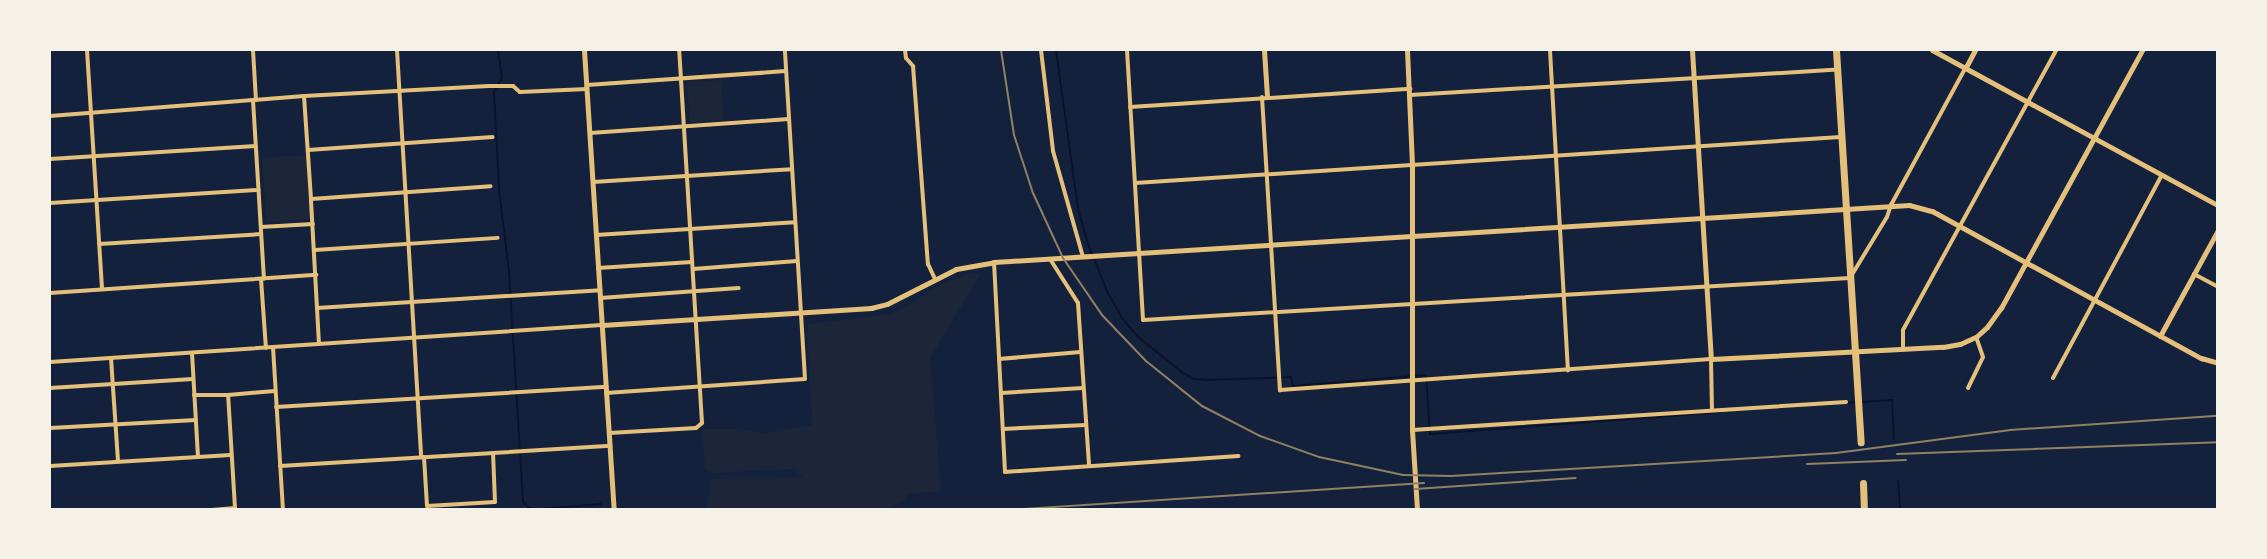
<!DOCTYPE html>
<html>
<head>
<meta charset="utf-8">
<style>
	body { margin:0 }
	#map { position:relative; width:2267px; height:559px; overflow:hidden; background:#14213d; font-family:Merriweather,serif }
	div>[style] { position:absolute }
	.green>* { inset:0; background:#1d2539; transform-origin:0 0 }
	.stream>* { height:2px; margin:-1px; padding:0 1px; transform-origin:1px; border-radius:1px; background:#0b132b }
	.minor>* { height:4px; margin:-2px; padding:0 2px; transform-origin:2px; border-radius:2px; background:#e5c07b }
	.tertiary>* { height:5px; margin:-2.5px; padding:0 2.5px; transform-origin:2.5px; border-radius:2.5px; background:#e5c07b }
	.trunk>* { height:7px; margin:-3.5px; padding:0 3.5px; transform-origin:3.5px; border-radius:3.5px; background:#e5c07b }
	.rail>* { height:2px; margin:-1px; padding:0 1px; transform-origin:1px; border-radius:1px; background:#918062 }
	span { translate:-50% -50%; white-space:nowrap; text-align:center; line-height:1.15; -webkit-text-stroke:6px #f6f1e7; paint-order:stroke }
	.frame { position:absolute; inset:0; border:51px solid #f6f1e7; pointer-events:none }
</style>
</head>
<body>
<div id="map">
	<div class="green">
		<i style="left:721px;top:80px;width:40px;height:34px;rotate:86deg"></i>
		<i style="left:306px;top:155px;width:64px;height:44px;rotate:86deg"></i>
		<i style="clip-path:polygon(981px 273px,930px 358px,941px 491px,906px 494px,905px 501px,885px 509px,706px 509px,712px 479px,803px 477px,792px 469px,712px 473px,705px 469px,702px 429px,734px 429px,763px 433px,812px 425px,807px 324px,890px 314px,907px 306px,942px 284px,968px 274px)"></i>
	</div>
	<div class="stream">
		<i style="left:498px;top:50px;width:28px;rotate:82deg"></i>
		<i style="left:502px;top:78px;width:16px;rotate:120deg"></i>
		<i style="left:494px;top:92px;width:97px;rotate:87deg"></i>
		<i style="left:499px;top:189px;width:84px;rotate:83.1deg"></i>
		<i style="left:509px;top:272px;width:230px;rotate:86.5deg"></i>
		<i style="left:523px;top:502px;width:8px;rotate:45deg"></i>
		<i style="left:529px;top:508px;width:10px;rotate:6deg"></i>
		<i style="left:539px;top:509px;width:62px;rotate:-4.6deg"></i>
		<i style="left:1056px;top:50px;width:161px;rotate:82.1deg"></i>
		<i style="left:1078px;top:209px;width:36px;rotate:74deg"></i>
		<i style="left:1088px;top:244px;width:53px;rotate:67.8deg"></i>
		<i style="left:1108px;top:293px;width:29px;rotate:61deg"></i>
		<i style="left:1122px;top:318px;width:23px;rotate:50deg"></i>
		<i style="left:1137px;top:336px;width:59px;rotate:38.8deg"></i>
		<i style="left:1183px;top:373px;width:13px;rotate:29deg"></i>
		<i style="left:1194px;top:379px;width:14px;rotate:4deg"></i>
		<i style="left:1208px;top:380px;width:83px;rotate:-2.1deg"></i>
		<i style="left:1291px;top:377px;width:9px;rotate:77deg"></i>
		<i style="left:1293px;top:386px;width:133px;rotate:-4.7deg"></i>
		<i style="left:1426px;top:375px;width:59px;rotate:86.1deg"></i>
		<i style="left:1430px;top:434px;width:291px;rotate:-4.3deg"></i>
		<i style="left:1845px;top:403px;width:47px;rotate:-3.7deg"></i>
		<i style="left:1892px;top:400px;width:39px;rotate:87deg"></i>
		<i style="left:1898px;top:481px;width:29px;rotate:86deg"></i>
	</div>
	<div class="minor">
		<i style="left:87px;top:50px;width:239px;rotate:86.4deg"></i>
		<i style="left:253px;top:50px;width:50px;rotate:86.6deg"></i>
		<i style="left:397px;top:50px;width:408px;rotate:86.6deg"></i>
		<i style="left:905px;top:50px;width:8px;rotate:83deg"></i>
		<i style="left:906px;top:58px;width:11px;rotate:49deg"></i>
		<i style="left:913px;top:66px;width:199px;rotate:85.7deg"></i>
		<i style="left:928px;top:264px;width:17px;rotate:65deg"></i>
		<i style="left:1041px;top:50px;width:102px;rotate:83.2deg"></i>
		<i style="left:1053px;top:151px;width:110px;rotate:74.2deg"></i>
		<i style="left:1127px;top:50px;width:270px;rotate:86.6deg"></i>
		<i style="left:1143px;top:320px;width:708px;rotate:-3.4deg"></i>
		<i style="left:1850px;top:278px;width:71px;rotate:-58.8deg"></i>
		<i style="left:1887px;top:217px;width:13px;rotate:-72deg"></i>
		<i style="left:1891px;top:205px;width:157px;rotate:-61.5deg"></i>
		<i style="left:1550px;top:50px;width:321px;rotate:86.8deg"></i>
		<i style="left:587px;top:85px;width:199px;rotate:-4deg"></i>
		<i style="left:1410px;top:95px;width:428px;rotate:-3.4deg"></i>
		<i style="left:304px;top:96px;width:103px;rotate:86.1deg"></i>
		<i style="left:1262px;top:97px;width:294px;rotate:86.5deg"></i>
		<i style="left:1280px;top:390px;width:432px;rotate:-4.1deg"></i>
		<i style="left:1711px;top:359px;width:51px;rotate:88.9deg"></i>
		<i style="left:253px;top:100px;width:179px;rotate:86.5deg"></i>
		<i style="left:1130px;top:107px;width:281px;rotate:-3.7deg"></i>
		<i style="left:50px;top:116px;width:255px;rotate:-4.5deg"></i>
		<i style="left:304px;top:96px;width:185px;rotate:-3.1deg"></i>
		<i style="left:489px;top:86px;width:24px"></i>
		<i style="left:513px;top:86px;width:9px;rotate:41deg"></i>
		<i style="left:520px;top:92px;width:67px;rotate:-2.6deg"></i>
		<i style="left:590px;top:133px;width:199px;rotate:-4deg"></i>
		<i style="left:308px;top:150px;width:185px;rotate:-4deg"></i>
		<i style="left:50px;top:159px;width:206px;rotate:-3.6deg"></i>
		<i style="left:593px;top:182px;width:199px;rotate:-3.7deg"></i>
		<i style="left:1135px;top:183px;width:707px;rotate:-3.73deg"></i>
		<i style="left:50px;top:203px;width:209px;rotate:-3.6deg"></i>
		<i style="left:261px;top:227px;width:52px;rotate:-3.3deg"></i>
		<i style="left:596px;top:235px;width:199px;rotate:-3.7deg"></i>
		<i style="left:99px;top:244px;width:162px;rotate:-3.5deg"></i>
		<i style="left:315px;top:250px;width:183px;rotate:-3.8deg"></i>
		<i style="left:1050px;top:259px;width:52px;rotate:57.5deg"></i>
		<i style="left:1078px;top:303px;width:163px;rotate:86.1deg"></i>
		<i style="left:994px;top:262px;width:210px;rotate:87deg"></i>
		<i style="left:1005px;top:472px;width:234px;rotate:-3.9deg"></i>
		<i style="left:598px;top:268px;width:94px;rotate:-3.7deg"></i>
		<i style="left:693px;top:269px;width:104px;rotate:-4.4deg"></i>
		<i style="left:2194px;top:274px;width:27px;rotate:28deg"></i>
		<i style="left:261px;top:279px;width:69px;rotate:85.9deg"></i>
		<i style="left:50px;top:293px;width:267px;rotate:-3.9deg"></i>
		<i style="left:600px;top:298px;width:139px;rotate:-4.1deg"></i>
		<i style="left:317px;top:308px;width:284px;rotate:-3.6deg"></i>
		<i style="left:319px;top:344px;width:145px;rotate:-93.2deg"></i>
		<i style="left:311px;top:199px;width:180px;rotate:-4.1deg"></i>
		<i style="left:273px;top:347px;width:163px;rotate:86.5deg"></i>
		<i style="left:1903px;top:349px;width:19px;rotate:-90deg"></i>
		<i style="left:1903px;top:330px;width:319px;rotate:-61.3deg"></i>
		<i style="left:192px;top:353px;width:104px;rotate:86.7deg"></i>
		<i style="left:111px;top:358px;width:103px;rotate:86.1deg"></i>
		<i style="left:999px;top:359px;width:82px;rotate:-4.9deg"></i>
		<i style="left:50px;top:362px;width:553px;rotate:-3.83deg"></i>
		<i style="left:2053px;top:378px;width:230px;rotate:-61.8deg"></i>
		<i style="left:50px;top:388px;width:143px;rotate:-3.6deg"></i>
		<i style="left:1968px;top:388px;width:34px;rotate:-64deg"></i>
		<i style="left:1983px;top:357px;width:21px;rotate:-109deg"></i>
		<i style="left:606px;top:393px;width:199px;rotate:-4deg"></i>
		<i style="left:805px;top:379px;width:330px;rotate:-93.5deg"></i>
		<i style="left:1001px;top:393px;width:82px;rotate:-3.5deg"></i>
		<i style="left:194px;top:395px;width:34px"></i>
		<i style="left:276px;top:407px;width:331px;rotate:-3.5deg"></i>
		<i style="left:50px;top:428px;width:146px;rotate:-3.1deg"></i>
		<i style="left:1003px;top:429px;width:83px;rotate:-2.8deg"></i>
		<i style="left:1412px;top:430px;width:435px;rotate:-3.7deg"></i>
		<i style="left:609px;top:433px;width:87px;rotate:-3.3deg"></i>
		<i style="left:696px;top:428px;width:8px;rotate:-40deg"></i>
		<i style="left:702px;top:423px;width:374px;rotate:-93.5deg"></i>
		<i style="left:424px;top:457px;width:49px;rotate:86.5deg"></i>
		<i style="left:427px;top:506px;width:68px;rotate:-3.4deg"></i>
		<i style="left:495px;top:502px;width:49px;rotate:-92.3deg"></i>
		<i style="left:50px;top:466px;width:181px;rotate:-3.5deg"></i>
		<i style="left:280px;top:466px;width:331px;rotate:-3.5deg"></i>
		<i style="left:212px;top:510px;width:23px;rotate:-5deg"></i>
		<i style="left:235px;top:508px;width:113px;rotate:-93.5deg"></i>
		<i style="left:228px;top:395px;width:47px;rotate:-4.9deg"></i>
	</div>
	<div class="tertiary">
		<i style="left:584px;top:50px;width:461px;rotate:86.3deg"></i>
		<i style="left:1264px;top:50px;width:47px;rotate:86.3deg"></i>
		<i style="left:1407px;top:50px;width:115px;rotate:87.5deg"></i>
		<i style="left:1412px;top:165px;width:265px;rotate:90deg"></i>
		<i style="left:1412px;top:430px;width:80px;rotate:86.4deg"></i>
		<i style="left:1692px;top:50px;width:310px;rotate:86.5deg"></i>
		<i style="left:1711px;top:359px;width:232px;rotate:-3deg"></i>
		<i style="left:1943px;top:347px;width:17px;rotate:-10deg"></i>
		<i style="left:1960px;top:344px;width:17px;rotate:-24deg"></i>
		<i style="left:1976px;top:337px;width:15px;rotate:-42deg"></i>
		<i style="left:1987px;top:327px;width:24px;rotate:-54deg"></i>
		<i style="left:2001px;top:308px;width:294px;rotate:-61.3deg"></i>
		<i style="left:1932px;top:50px;width:325px;rotate:28.5deg"></i>
		<i style="left:1966px;top:67px;width:19px;rotate:-62deg"></i>
		<i style="left:602px;top:325px;width:270px;rotate:-3.6deg"></i>
		<i style="left:871px;top:308px;width:16px;rotate:-14deg"></i>
		<i style="left:887px;top:304px;width:77px;rotate:-26.9deg"></i>
		<i style="left:956px;top:269px;width:39px;rotate:-10deg"></i>
		<i style="left:994px;top:262px;width:917px;rotate:-3.56deg"></i>
		<i style="left:1909px;top:205px;width:24px;rotate:15deg"></i>
		<i style="left:1932px;top:211px;width:307px;rotate:28.7deg"></i>
		<i style="left:2201px;top:358px;width:18px;rotate:16deg"></i>
		<i style="left:2160px;top:336px;width:121px;rotate:-61.3deg"></i>
	</div>
	<div class="trunk">
		<i style="left:1836px;top:50px;width:393px;rotate:86.4deg"></i>
		<i style="left:1863px;top:483px;width:27px;rotate:88deg"></i>
	</div>
	<div class="rail">
		<i style="left:1001px;top:50px;width:86px;rotate:81.3deg"></i>
		<i style="left:1014px;top:135px;width:61px;rotate:71.9deg"></i>
		<i style="left:1033px;top:193px;width:72px;rotate:65.2deg"></i>
		<i style="left:1063px;top:258px;width:69px;rotate:55.6deg"></i>
		<i style="left:1102px;top:315px;width:64px;rotate:46.3deg"></i>
		<i style="left:1146px;top:361px;width:72px;rotate:38.8deg"></i>
		<i style="left:1202px;top:406px;width:65px;rotate:27.3deg"></i>
		<i style="left:1260px;top:436px;width:63px;rotate:19.6deg"></i>
		<i style="left:1319px;top:457px;width:86px;rotate:12.1deg"></i>
		<i style="left:1403px;top:475px;width:48px;rotate:1.2deg"></i>
		<i style="left:1451px;top:476px;width:386px;rotate:-3.4deg"></i>
		<i style="left:1836px;top:453px;width:176px;rotate:-7.5deg"></i>
		<i style="left:2010px;top:430px;width:208px;rotate:-3.9deg"></i>
		<i style="left:1897px;top:454px;width:321px;rotate:-2.1deg"></i>
		<i style="left:1807px;top:464px;width:99px;rotate:-2.3deg"></i>
		<i style="left:1415px;top:489px;width:161px;rotate:-3.9deg"></i>
		<i style="left:1007px;top:510px;width:418px;rotate:-3.7deg"></i>
	</div>
	<div class="frame"></div>
</div>
</body>
</html>
